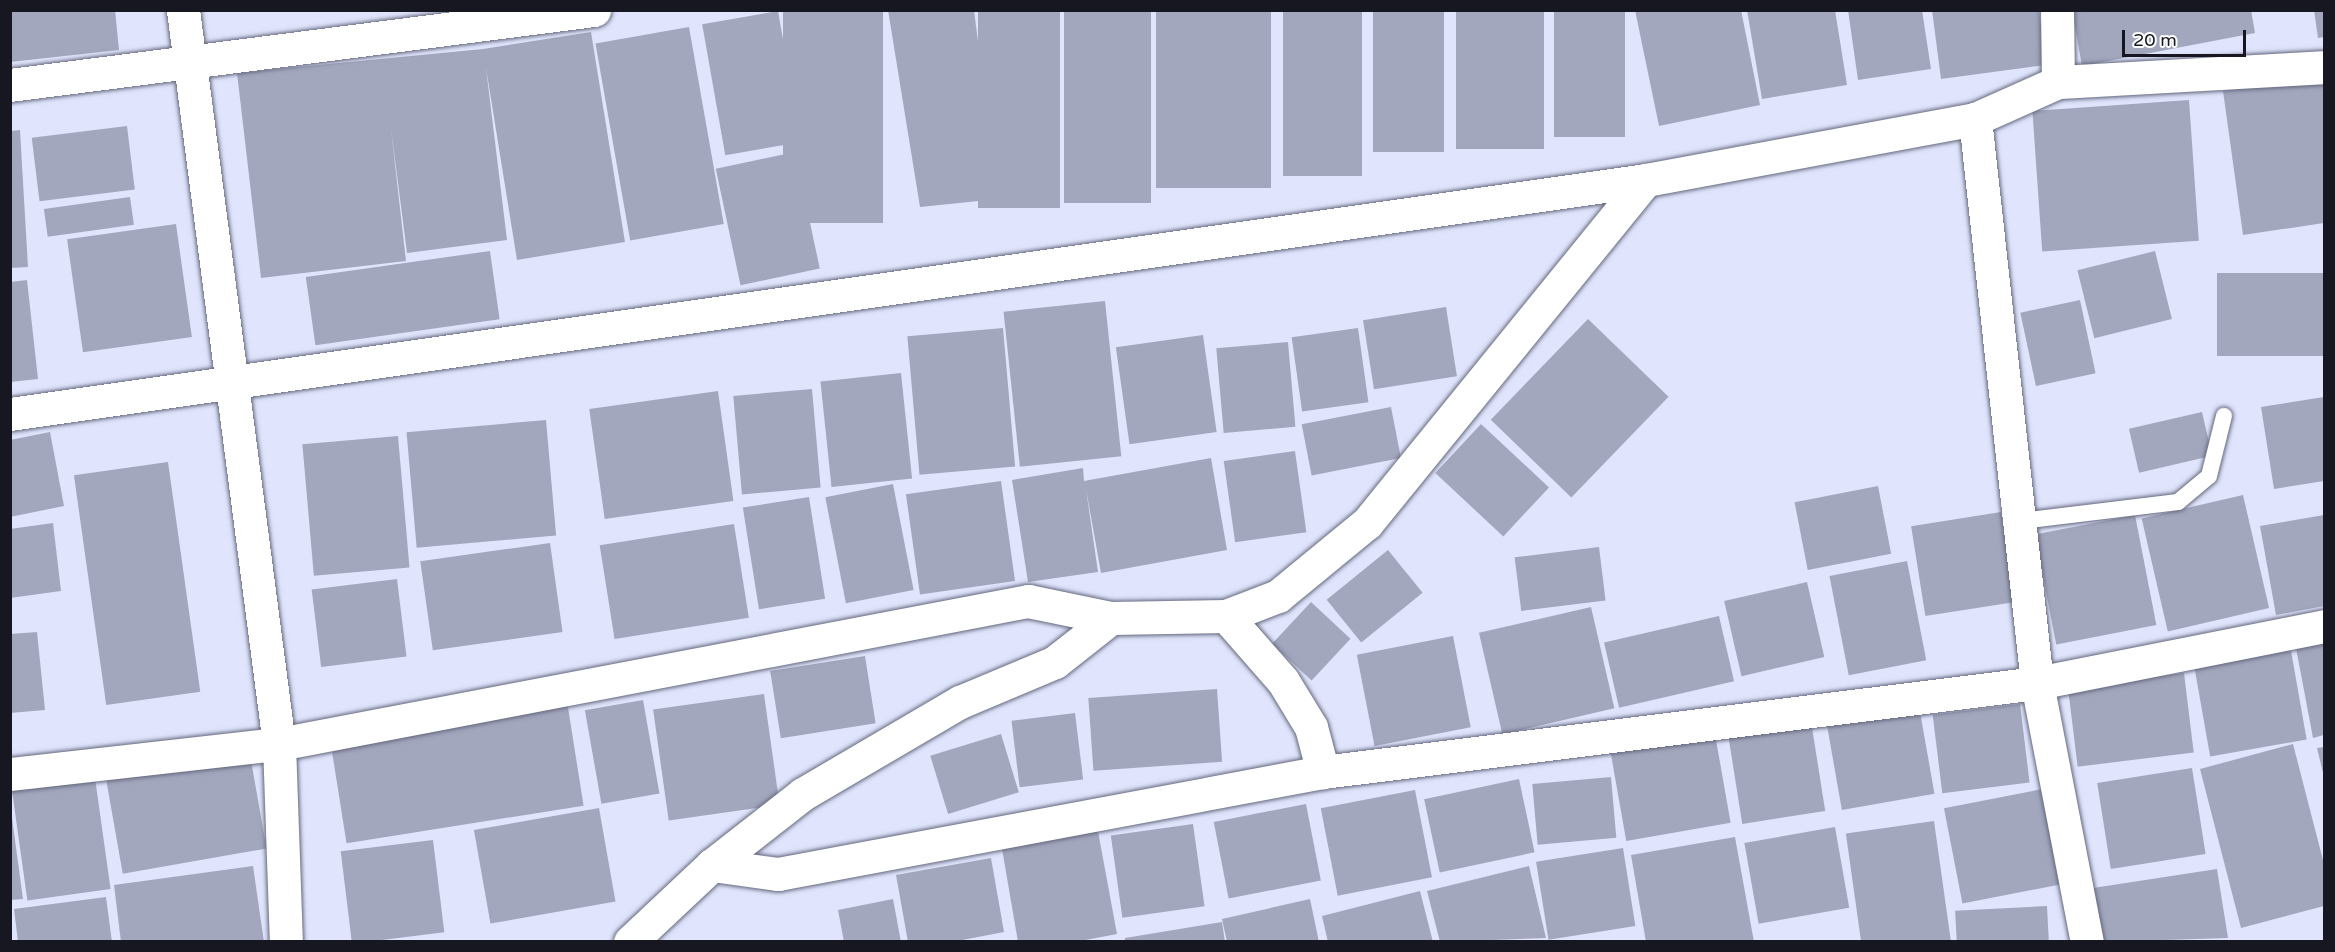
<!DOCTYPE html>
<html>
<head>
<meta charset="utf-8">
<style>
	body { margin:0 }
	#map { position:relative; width:2335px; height:952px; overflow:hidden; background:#e0e5fd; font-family:"Varela Round",sans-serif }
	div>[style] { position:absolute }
	.building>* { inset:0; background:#a3a7be; transform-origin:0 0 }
	.roads { filter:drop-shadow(0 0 2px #64687d) drop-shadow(0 0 2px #64687d) }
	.service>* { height:16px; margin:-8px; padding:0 8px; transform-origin:8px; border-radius:8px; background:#fff }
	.minor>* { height:33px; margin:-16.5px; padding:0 16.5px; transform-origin:16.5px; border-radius:16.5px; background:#fff }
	span { translate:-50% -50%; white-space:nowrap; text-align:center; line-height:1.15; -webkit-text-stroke:4.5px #fff; paint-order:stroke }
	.frame { position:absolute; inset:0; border:12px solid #161720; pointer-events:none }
	.scale { position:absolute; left:2122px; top:30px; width:124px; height:27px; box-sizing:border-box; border:3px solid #161720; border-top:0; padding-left:8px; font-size:18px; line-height:21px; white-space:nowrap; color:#161720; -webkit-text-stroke:4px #fff; paint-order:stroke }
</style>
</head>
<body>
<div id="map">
	<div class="building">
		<i style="clip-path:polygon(10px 10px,115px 10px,119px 50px,10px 62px)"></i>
		<i style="left:783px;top:10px;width:100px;height:213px"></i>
		<i style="clip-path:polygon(888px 10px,974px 10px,998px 199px,920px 207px)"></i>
		<i style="left:978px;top:10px;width:82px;height:198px"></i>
		<i style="left:1064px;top:10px;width:87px;height:193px"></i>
		<i style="left:1156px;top:10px;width:115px;height:178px"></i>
		<i style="left:1283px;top:10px;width:79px;height:166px"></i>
		<i style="left:1373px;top:10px;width:71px;height:142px"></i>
		<i style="left:1456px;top:10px;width:88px;height:139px"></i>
		<i style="left:1554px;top:10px;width:71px;height:127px"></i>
		<i style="clip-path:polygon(1635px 10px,1741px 10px,1760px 105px,1659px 126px)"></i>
		<i style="clip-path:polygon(1747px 10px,1835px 10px,1847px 85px,1762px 99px)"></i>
		<i style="clip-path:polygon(1848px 10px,1922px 10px,1931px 69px,1858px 80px)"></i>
		<i style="clip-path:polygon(1932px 10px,2039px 10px,2046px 65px,1941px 79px)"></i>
		<i style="clip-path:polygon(2072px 10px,2251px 10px,2255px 33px,2082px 66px)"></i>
		<i style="clip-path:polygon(2314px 10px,2324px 10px,2324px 37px,2318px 38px)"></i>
		<i style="left:778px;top:11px;width:133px;height:77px;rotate:80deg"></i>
		<i style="left:689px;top:27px;width:200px;height:95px;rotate:80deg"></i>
		<i style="clip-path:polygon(591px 32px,625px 242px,517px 260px,486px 68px,507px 240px,407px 253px,391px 129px,406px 261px,261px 278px,237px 73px,483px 49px)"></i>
		<i style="clip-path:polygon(2324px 77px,2324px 223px,2243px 235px,2223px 91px)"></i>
		<i style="left:2189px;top:100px;width:141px;height:157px;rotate:86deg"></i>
		<i style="left:127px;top:126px;width:64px;height:96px;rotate:83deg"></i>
		<i style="clip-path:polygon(20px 130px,28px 267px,10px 268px,10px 131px)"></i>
		<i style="left:795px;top:152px;width:119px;height:81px;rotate:78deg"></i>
		<i style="left:130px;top:197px;width:28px;height:87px;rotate:82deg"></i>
		<i style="left:176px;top:224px;width:114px;height:110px;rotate:82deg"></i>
		<i style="left:490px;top:251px;width:69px;height:186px;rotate:82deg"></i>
		<i style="left:2155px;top:251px;width:70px;height:80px;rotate:76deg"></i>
		<i style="left:2324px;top:273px;width:83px;height:107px;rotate:90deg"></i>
		<i style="clip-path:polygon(27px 280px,38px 379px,10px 382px,10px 282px)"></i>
		<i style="left:2080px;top:300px;width:75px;height:61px;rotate:78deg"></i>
		<i style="left:1105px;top:301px;width:156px;height:102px;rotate:84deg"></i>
		<i style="left:1446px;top:307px;width:70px;height:84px;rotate:81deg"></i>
		<i style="left:1588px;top:319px;width:112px;height:140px;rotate:44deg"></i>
		<i style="left:1003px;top:328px;width:139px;height:96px;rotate:85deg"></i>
		<i style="left:1358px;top:328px;width:75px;height:67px;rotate:82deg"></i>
		<i style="left:1203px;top:335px;width:98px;height:88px;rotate:82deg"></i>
		<i style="left:1288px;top:342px;width:85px;height:72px;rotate:85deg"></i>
		<i style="left:901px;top:373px;width:106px;height:81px;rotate:84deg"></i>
		<i style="left:812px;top:389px;width:99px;height:79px;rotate:85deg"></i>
		<i style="left:718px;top:391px;width:111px;height:130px;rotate:82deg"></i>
		<i style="clip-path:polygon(2324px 397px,2324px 481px,2274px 489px,2261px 407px)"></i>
		<i style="left:1391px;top:407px;width:52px;height:91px;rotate:79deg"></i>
		<i style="left:2202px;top:412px;width:45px;height:75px;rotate:77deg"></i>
		<i style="left:546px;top:420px;width:116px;height:140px;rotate:85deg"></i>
		<i style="left:1481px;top:424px;width:93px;height:67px;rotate:43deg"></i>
		<i style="clip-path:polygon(50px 432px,64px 506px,10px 517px,10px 440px)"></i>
		<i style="left:398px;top:436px;width:132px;height:96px;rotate:85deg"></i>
		<i style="left:1295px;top:451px;width:82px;height:72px;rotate:82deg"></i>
		<i style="clip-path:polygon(1211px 458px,1227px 550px,1101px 573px,1086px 489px,1098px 572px,1028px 582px,1012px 480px,1083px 468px,1084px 481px)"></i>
		<i style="left:168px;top:462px;width:232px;height:95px;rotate:82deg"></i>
		<i style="left:1001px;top:481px;width:101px;height:96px;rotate:82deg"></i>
		<i style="left:893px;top:484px;width:108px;height:69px;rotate:79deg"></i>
		<i style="left:1878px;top:486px;width:69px;height:85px;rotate:79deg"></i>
		<i style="left:2243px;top:495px;width:116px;height:104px;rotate:77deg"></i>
		<i style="left:809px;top:497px;width:103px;height:67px;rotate:81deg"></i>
		<i style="left:2001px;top:512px;width:91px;height:91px;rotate:81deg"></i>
		<i style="left:2135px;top:515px;width:112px;height:102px;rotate:79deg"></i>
		<i style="clip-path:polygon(2324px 515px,2324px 606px,2276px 615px,2260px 526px)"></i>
		<i style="clip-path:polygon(53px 523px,61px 591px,10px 598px,10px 529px)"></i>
		<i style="left:734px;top:524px;width:95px;height:136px;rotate:81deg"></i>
		<i style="left:550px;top:543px;width:90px;height:131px;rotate:82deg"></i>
		<i style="left:1599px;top:547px;width:54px;height:85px;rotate:83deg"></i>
		<i style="left:1388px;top:550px;width:55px;height:79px;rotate:51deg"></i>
		<i style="left:1907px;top:561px;width:101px;height:79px;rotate:79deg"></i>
		<i style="left:397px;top:579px;width:78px;height:86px;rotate:83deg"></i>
		<i style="left:1807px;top:582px;width:77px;height:85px;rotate:77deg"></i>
		<i style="left:1311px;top:602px;width:54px;height:57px;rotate:43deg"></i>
		<i style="left:1591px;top:607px;width:104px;height:115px;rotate:77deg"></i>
		<i style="left:1719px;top:616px;width:67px;height:118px;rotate:77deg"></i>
		<i style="clip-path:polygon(37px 632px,45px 710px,10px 713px,10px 634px)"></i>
		<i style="left:1453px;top:636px;width:93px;height:98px;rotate:79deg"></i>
		<i style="clip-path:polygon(2324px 643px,2324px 735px,2313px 738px,2296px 648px)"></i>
		<i style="left:2290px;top:645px;width:96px;height:98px;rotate:80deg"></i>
		<i style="left:865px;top:656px;width:68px;height:96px;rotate:81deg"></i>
		<i style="left:2184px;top:673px;width:80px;height:117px;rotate:83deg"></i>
		<i style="left:1217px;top:689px;width:73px;height:129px;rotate:86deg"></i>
		<i style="left:764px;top:694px;width:112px;height:112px;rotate:82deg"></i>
		<i style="left:643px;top:700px;width:95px;height:59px;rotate:80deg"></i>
		<i style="left:567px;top:701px;width:106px;height:240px;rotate:81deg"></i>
		<i style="left:2020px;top:704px;width:79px;height:88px;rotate:83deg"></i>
		<i style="left:1919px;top:706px;width:89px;height:94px;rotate:80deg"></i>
		<i style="left:1075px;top:713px;width:67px;height:64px;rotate:83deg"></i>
		<i style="left:1811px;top:721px;width:91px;height:84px;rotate:81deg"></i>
		<i style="left:1001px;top:734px;width:61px;height:74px;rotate:73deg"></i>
		<i style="left:1715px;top:734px;width:90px;height:106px;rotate:80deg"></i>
		<i style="clip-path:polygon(2293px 744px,2324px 864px,2324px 906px,2241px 928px,2200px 769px)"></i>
		<i style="clip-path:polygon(2324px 747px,2324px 777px,2317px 748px)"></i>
		<i style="left:249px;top:749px;width:101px;height:146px;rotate:80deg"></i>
		<i style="left:2192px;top:768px;width:87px;height:96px;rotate:81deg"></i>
		<i style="left:1611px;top:777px;width:61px;height:79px;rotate:85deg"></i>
		<i style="left:95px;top:778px;width:112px;height:84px;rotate:82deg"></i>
		<i style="left:1519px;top:779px;width:75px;height:97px;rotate:78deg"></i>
		<i style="left:2048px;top:788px;width:97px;height:106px;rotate:79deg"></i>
		<i style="left:1415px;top:790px;width:89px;height:96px;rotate:79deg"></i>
		<i style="clip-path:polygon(10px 803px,23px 899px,10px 900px)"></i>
		<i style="left:1306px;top:804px;width:78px;height:94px;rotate:79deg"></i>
		<i style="left:599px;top:808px;width:95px;height:127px;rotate:80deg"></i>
		<i style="left:1934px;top:821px;width:122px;height:89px;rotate:82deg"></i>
		<i style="left:1193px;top:824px;width:83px;height:83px;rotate:82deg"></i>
		<i style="clip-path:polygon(1097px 826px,1117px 934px,1075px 942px,1018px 942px,1001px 843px)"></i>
		<i style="left:1835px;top:827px;width:82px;height:92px;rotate:80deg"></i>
		<i style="clip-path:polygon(1735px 837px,1754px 942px,1646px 942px,1631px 855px)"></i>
		<i style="left:433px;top:840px;width:93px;height:93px;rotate:83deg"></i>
		<i style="left:1623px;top:848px;width:79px;height:88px;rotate:81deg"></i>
		<i style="clip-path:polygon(991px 858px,1004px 932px,952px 942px,908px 942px,896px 875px)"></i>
		<i style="clip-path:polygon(253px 866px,264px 942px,121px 942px,114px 885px)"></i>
		<i style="clip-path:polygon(1529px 866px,1546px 938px,1440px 942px,1427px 891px)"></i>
		<i style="clip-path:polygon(2217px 869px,2228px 938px,2101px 942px,2093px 888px)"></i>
		<i style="clip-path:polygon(1420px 891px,1433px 942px,1328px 942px,1322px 916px)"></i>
		<i style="clip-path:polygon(106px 897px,112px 942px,18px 942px,14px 909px)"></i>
		<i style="clip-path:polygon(893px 899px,901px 942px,844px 942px,838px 910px)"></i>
		<i style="clip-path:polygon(1310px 899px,1319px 942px,1227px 942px,1222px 919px)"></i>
		<i style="left:2047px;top:906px;width:36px;height:92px;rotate:87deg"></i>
		<i style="clip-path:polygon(1222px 922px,1225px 942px,1125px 942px,1125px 938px)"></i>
	</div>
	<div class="roads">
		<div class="service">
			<i style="left:2021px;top:521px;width:158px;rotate:-6.9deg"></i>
			<i style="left:2178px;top:502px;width:40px;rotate:-40deg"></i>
			<i style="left:2209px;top:476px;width:62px;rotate:-76deg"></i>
		</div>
		<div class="minor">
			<i style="left:183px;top:10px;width:740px;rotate:82.55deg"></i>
			<i style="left:279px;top:744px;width:198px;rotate:88deg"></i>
			<i style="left:2057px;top:10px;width:72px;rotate:89.2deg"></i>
			<i style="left:10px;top:85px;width:589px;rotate:-7.32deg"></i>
			<i style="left:1975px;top:119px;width:567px;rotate:83.73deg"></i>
			<i style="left:2037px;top:683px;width:264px;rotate:79.1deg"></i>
			<i style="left:10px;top:414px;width:1653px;rotate:-8.14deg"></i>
			<i style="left:1646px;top:180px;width:335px;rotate:-10.5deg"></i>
			<i style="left:1975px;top:119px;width:91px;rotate:-24deg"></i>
			<i style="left:2058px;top:82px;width:266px;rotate:-3.2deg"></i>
			<i style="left:1226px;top:616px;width:86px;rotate:48.8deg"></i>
			<i style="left:1283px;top:681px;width:54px;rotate:58.7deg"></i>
			<i style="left:1311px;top:727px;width:47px;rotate:75.1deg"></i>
			<i style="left:10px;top:774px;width:271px;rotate:-6.4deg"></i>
			<i style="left:279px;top:744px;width:763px;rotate:-10.81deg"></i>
			<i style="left:1028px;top:601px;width:85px;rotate:11.6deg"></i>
			<i style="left:712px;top:865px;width:67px;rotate:7.8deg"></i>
			<i style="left:778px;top:874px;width:554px;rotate:-10.6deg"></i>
			<i style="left:1323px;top:772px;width:720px;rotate:-7.11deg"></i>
			<i style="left:2037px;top:683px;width:293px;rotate:-11.2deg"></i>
			<i style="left:630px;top:942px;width:112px;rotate:-43.2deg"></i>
			<i style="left:712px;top:865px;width:115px;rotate:-38deg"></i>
			<i style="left:803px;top:794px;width:182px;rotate:-30.4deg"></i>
			<i style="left:960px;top:702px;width:103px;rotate:-22.8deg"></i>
			<i style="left:1055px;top:662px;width:71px;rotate:-38.2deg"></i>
			<i style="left:1111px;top:618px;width:115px;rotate:-1deg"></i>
			<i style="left:1226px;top:616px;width:56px;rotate:-21deg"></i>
			<i style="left:1278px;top:596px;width:115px;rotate:-39.4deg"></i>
			<i style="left:1367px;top:523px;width:442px;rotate:-50.9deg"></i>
		</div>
	</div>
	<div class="frame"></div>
	<div class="scale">20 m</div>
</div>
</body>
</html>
